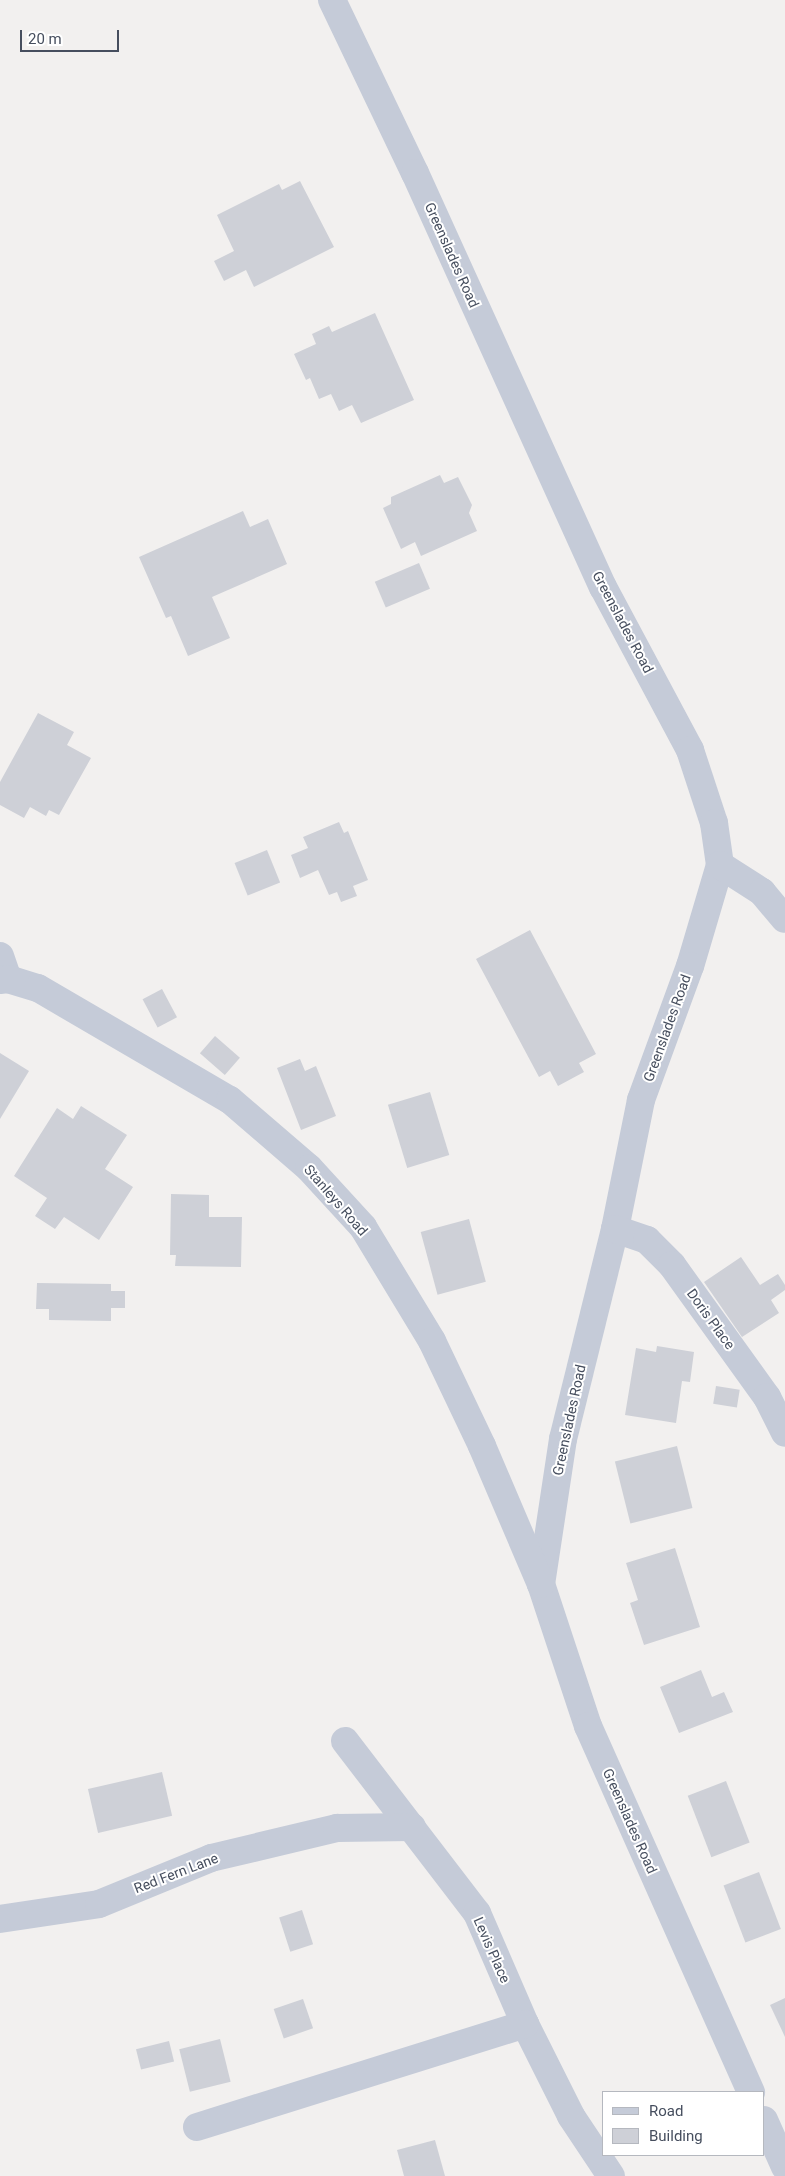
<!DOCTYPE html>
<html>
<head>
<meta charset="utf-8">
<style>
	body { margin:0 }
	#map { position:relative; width:785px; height:2176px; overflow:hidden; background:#f2f0ef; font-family:Roboto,sans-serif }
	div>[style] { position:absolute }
	.building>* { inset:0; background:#ced0d7; transform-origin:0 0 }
	.minor>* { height:28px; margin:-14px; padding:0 14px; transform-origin:14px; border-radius:14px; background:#c5cbd8 }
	span { translate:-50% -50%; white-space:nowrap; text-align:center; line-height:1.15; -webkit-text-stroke:4px #fff; paint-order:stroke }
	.street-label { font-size:14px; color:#464e5e }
	.legend { position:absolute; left:602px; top:2091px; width:162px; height:65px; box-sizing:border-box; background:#fff; border:1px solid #b5b8bf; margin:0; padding:6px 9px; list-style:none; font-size:15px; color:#464e5e }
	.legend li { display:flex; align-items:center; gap:10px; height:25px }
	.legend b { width:25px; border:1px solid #b5b8bf }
	.scale { position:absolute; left:20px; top:30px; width:99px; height:22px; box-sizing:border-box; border:2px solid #464e5e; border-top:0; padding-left:6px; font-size:15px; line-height:18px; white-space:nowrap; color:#464e5e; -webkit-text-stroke:4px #fff; paint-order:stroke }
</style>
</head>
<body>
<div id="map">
	<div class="building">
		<i style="clip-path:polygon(300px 181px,334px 247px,254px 287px,246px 270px,224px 281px,214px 261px,234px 251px,217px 215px,279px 184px,282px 190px)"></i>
		<i style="clip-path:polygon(375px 313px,414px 400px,361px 423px,352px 405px,339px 411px,331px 394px,319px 399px,310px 378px,306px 380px,294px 354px,316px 344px,312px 334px,329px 326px,332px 332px)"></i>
		<i style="clip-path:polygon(440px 475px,444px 483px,458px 477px,472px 505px,469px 513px,477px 531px,421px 556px,415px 542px,401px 549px,383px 508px,391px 504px,391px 497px)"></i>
		<i style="clip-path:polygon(243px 511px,250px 527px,268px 519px,287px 564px,212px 597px,230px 638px,188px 656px,171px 616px,166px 618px,139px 557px)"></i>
		<i style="left:419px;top:563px;width:28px;height:48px;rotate:67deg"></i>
		<i style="clip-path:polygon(38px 713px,74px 732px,67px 745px,91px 758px,59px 815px,49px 810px,46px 816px,30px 807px,24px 818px,0 805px,0 782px)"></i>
		<i style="clip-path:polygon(339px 822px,344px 833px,348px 831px,368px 880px,353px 886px,357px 896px,341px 902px,337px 892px,329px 895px,318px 870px,300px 878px,291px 855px,308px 848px,303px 837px)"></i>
		<i style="left:267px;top:850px;width:35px;height:35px;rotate:68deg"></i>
		<i style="clip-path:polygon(530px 930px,596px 1054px,579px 1063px,584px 1072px,558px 1086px,550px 1071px,539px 1077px,476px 959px)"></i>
		<i style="left:162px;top:989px;width:32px;height:22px;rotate:62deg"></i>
		<i style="left:215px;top:1036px;width:33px;height:23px;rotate:41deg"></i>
		<i style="clip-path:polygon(0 1053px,29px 1071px,0 1119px)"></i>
		<i style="clip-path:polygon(300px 1059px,305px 1071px,316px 1066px,336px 1116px,301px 1130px,277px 1068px)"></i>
		<i style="left:430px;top:1092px;width:66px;height:44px;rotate:73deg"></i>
		<i style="clip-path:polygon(81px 1106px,127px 1135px,105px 1169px,133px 1187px,99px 1240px,64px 1217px,55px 1229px,35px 1216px,47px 1198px,14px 1176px,57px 1108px,73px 1119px)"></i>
		<i style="clip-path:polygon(171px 1194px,209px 1195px,209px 1217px,242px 1217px,241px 1267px,175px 1266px,176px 1255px,170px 1255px)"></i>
		<i style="left:469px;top:1219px;width:65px;height:50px;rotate:75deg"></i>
		<i style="clip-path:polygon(741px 1257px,760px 1285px,778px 1274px,785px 1285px,785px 1290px,771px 1300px,779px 1313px,742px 1337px,704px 1282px)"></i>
		<i style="clip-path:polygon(37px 1283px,111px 1284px,111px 1291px,125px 1291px,125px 1308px,111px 1308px,111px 1321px,49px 1320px,49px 1309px,36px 1309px)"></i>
		<i style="clip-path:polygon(657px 1346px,694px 1352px,690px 1382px,682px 1381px,676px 1423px,625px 1415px,636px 1348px,656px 1352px)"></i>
		<i style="left:716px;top:1386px;width:24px;height:18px;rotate:9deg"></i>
		<i style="left:677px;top:1446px;width:64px;height:64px;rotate:76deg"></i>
		<i style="clip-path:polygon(675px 1548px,700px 1627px,644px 1645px,630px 1603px,638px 1600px,626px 1563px)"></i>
		<i style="clip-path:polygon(701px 1670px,712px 1697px,724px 1692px,733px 1712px,679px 1733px,660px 1687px)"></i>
		<i style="left:162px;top:1772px;width:45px;height:76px;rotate:77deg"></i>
		<i style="left:726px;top:1781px;width:66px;height:41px;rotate:69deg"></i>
		<i style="left:759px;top:1872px;width:61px;height:38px;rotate:69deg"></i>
		<i style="left:302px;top:1910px;width:36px;height:24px;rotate:72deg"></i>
		<i style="clip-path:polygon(785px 1998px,785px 2037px,770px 2005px)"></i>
		<i style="left:303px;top:1999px;width:31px;height:31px;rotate:71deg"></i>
		<i style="left:220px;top:2039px;width:44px;height:42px;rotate:76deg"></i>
		<i style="left:169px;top:2041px;width:21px;height:34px;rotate:76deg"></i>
		<i style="clip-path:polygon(435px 2140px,445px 2176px,404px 2176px,397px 2150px)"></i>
	</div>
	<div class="minor">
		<i style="left:332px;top:0;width:192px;rotate:64.4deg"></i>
		<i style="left:415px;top:173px;width:455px;rotate:65.6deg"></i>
		<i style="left:603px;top:587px;width:185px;rotate:61.9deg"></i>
		<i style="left:690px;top:750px;width:77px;rotate:71.8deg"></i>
		<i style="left:714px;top:823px;width:42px;rotate:81.9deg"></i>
		<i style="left:720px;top:865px;width:105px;rotate:106.5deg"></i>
		<i style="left:690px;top:966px;width:143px;rotate:110.1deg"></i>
		<i style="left:641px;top:1100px;width:132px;rotate:101.4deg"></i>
		<i style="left:615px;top:1229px;width:216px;rotate:103.9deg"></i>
		<i style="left:563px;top:1439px;width:147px;rotate:98.6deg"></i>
		<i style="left:541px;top:1584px;width:150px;rotate:71.7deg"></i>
		<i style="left:588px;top:1726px;width:401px;rotate:66deg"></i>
		<i style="left:720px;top:865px;width:50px;rotate:32.7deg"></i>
		<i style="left:762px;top:892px;width:35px;rotate:50deg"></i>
		<i style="left:0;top:956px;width:24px;rotate:71deg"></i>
		<i style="left:0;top:980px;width:8px;rotate:-7deg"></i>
		<i style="left:8px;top:979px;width:31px;rotate:17deg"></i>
		<i style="left:38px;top:988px;width:222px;rotate:30.3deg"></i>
		<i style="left:230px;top:1100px;width:104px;rotate:40.7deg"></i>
		<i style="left:309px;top:1168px;width:80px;rotate:47.5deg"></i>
		<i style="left:363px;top:1227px;width:133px;rotate:58.8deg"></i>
		<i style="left:432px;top:1341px;width:116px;rotate:64.5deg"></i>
		<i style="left:482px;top:1446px;width:150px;rotate:66.9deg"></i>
		<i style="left:615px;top:1229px;width:34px;rotate:19deg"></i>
		<i style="left:647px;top:1240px;width:35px;rotate:45deg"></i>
		<i style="left:672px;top:1265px;width:163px;rotate:54.3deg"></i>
		<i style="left:767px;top:1397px;width:40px;rotate:63.4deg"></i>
		<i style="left:345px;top:1741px;width:217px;rotate:52.5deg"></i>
		<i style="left:477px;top:1913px;width:121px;rotate:66.6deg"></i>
		<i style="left:525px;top:2024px;width:103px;rotate:63.4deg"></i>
		<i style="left:571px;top:2116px;width:72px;rotate:56.3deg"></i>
		<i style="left:0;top:1919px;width:100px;rotate:-8.6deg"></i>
		<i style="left:99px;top:1904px;width:121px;rotate:-22.3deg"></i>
		<i style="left:211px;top:1858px;width:130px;rotate:-13.4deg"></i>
		<i style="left:337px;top:1828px;width:75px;rotate:-0.8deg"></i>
		<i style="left:764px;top:2120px;width:51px;rotate:65.9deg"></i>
		<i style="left:197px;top:2127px;width:344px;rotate:-17.4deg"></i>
	</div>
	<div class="street-label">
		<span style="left:452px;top:255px;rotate:66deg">Greenslades Road</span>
		<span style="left:623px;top:622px;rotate:62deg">Greenslades Road</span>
		<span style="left:667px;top:1028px;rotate:-70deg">Greenslades Road</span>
		<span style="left:336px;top:1200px;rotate:49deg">Stanleys Road</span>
		<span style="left:711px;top:1319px;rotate:54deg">Doris Place</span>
		<span style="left:569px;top:1420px;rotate:-78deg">Greenslades Road</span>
		<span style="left:630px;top:1821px;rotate:66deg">Greenslades Road</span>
		<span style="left:176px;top:1873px;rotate:-21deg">Red Fern Lane</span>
		<span style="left:492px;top:1950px;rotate:66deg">Levis Place</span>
	</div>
	<ul class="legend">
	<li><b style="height:6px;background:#c5cbd8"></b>Road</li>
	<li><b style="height:14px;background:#ced0d7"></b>Building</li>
	</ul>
	<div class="scale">20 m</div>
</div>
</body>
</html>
